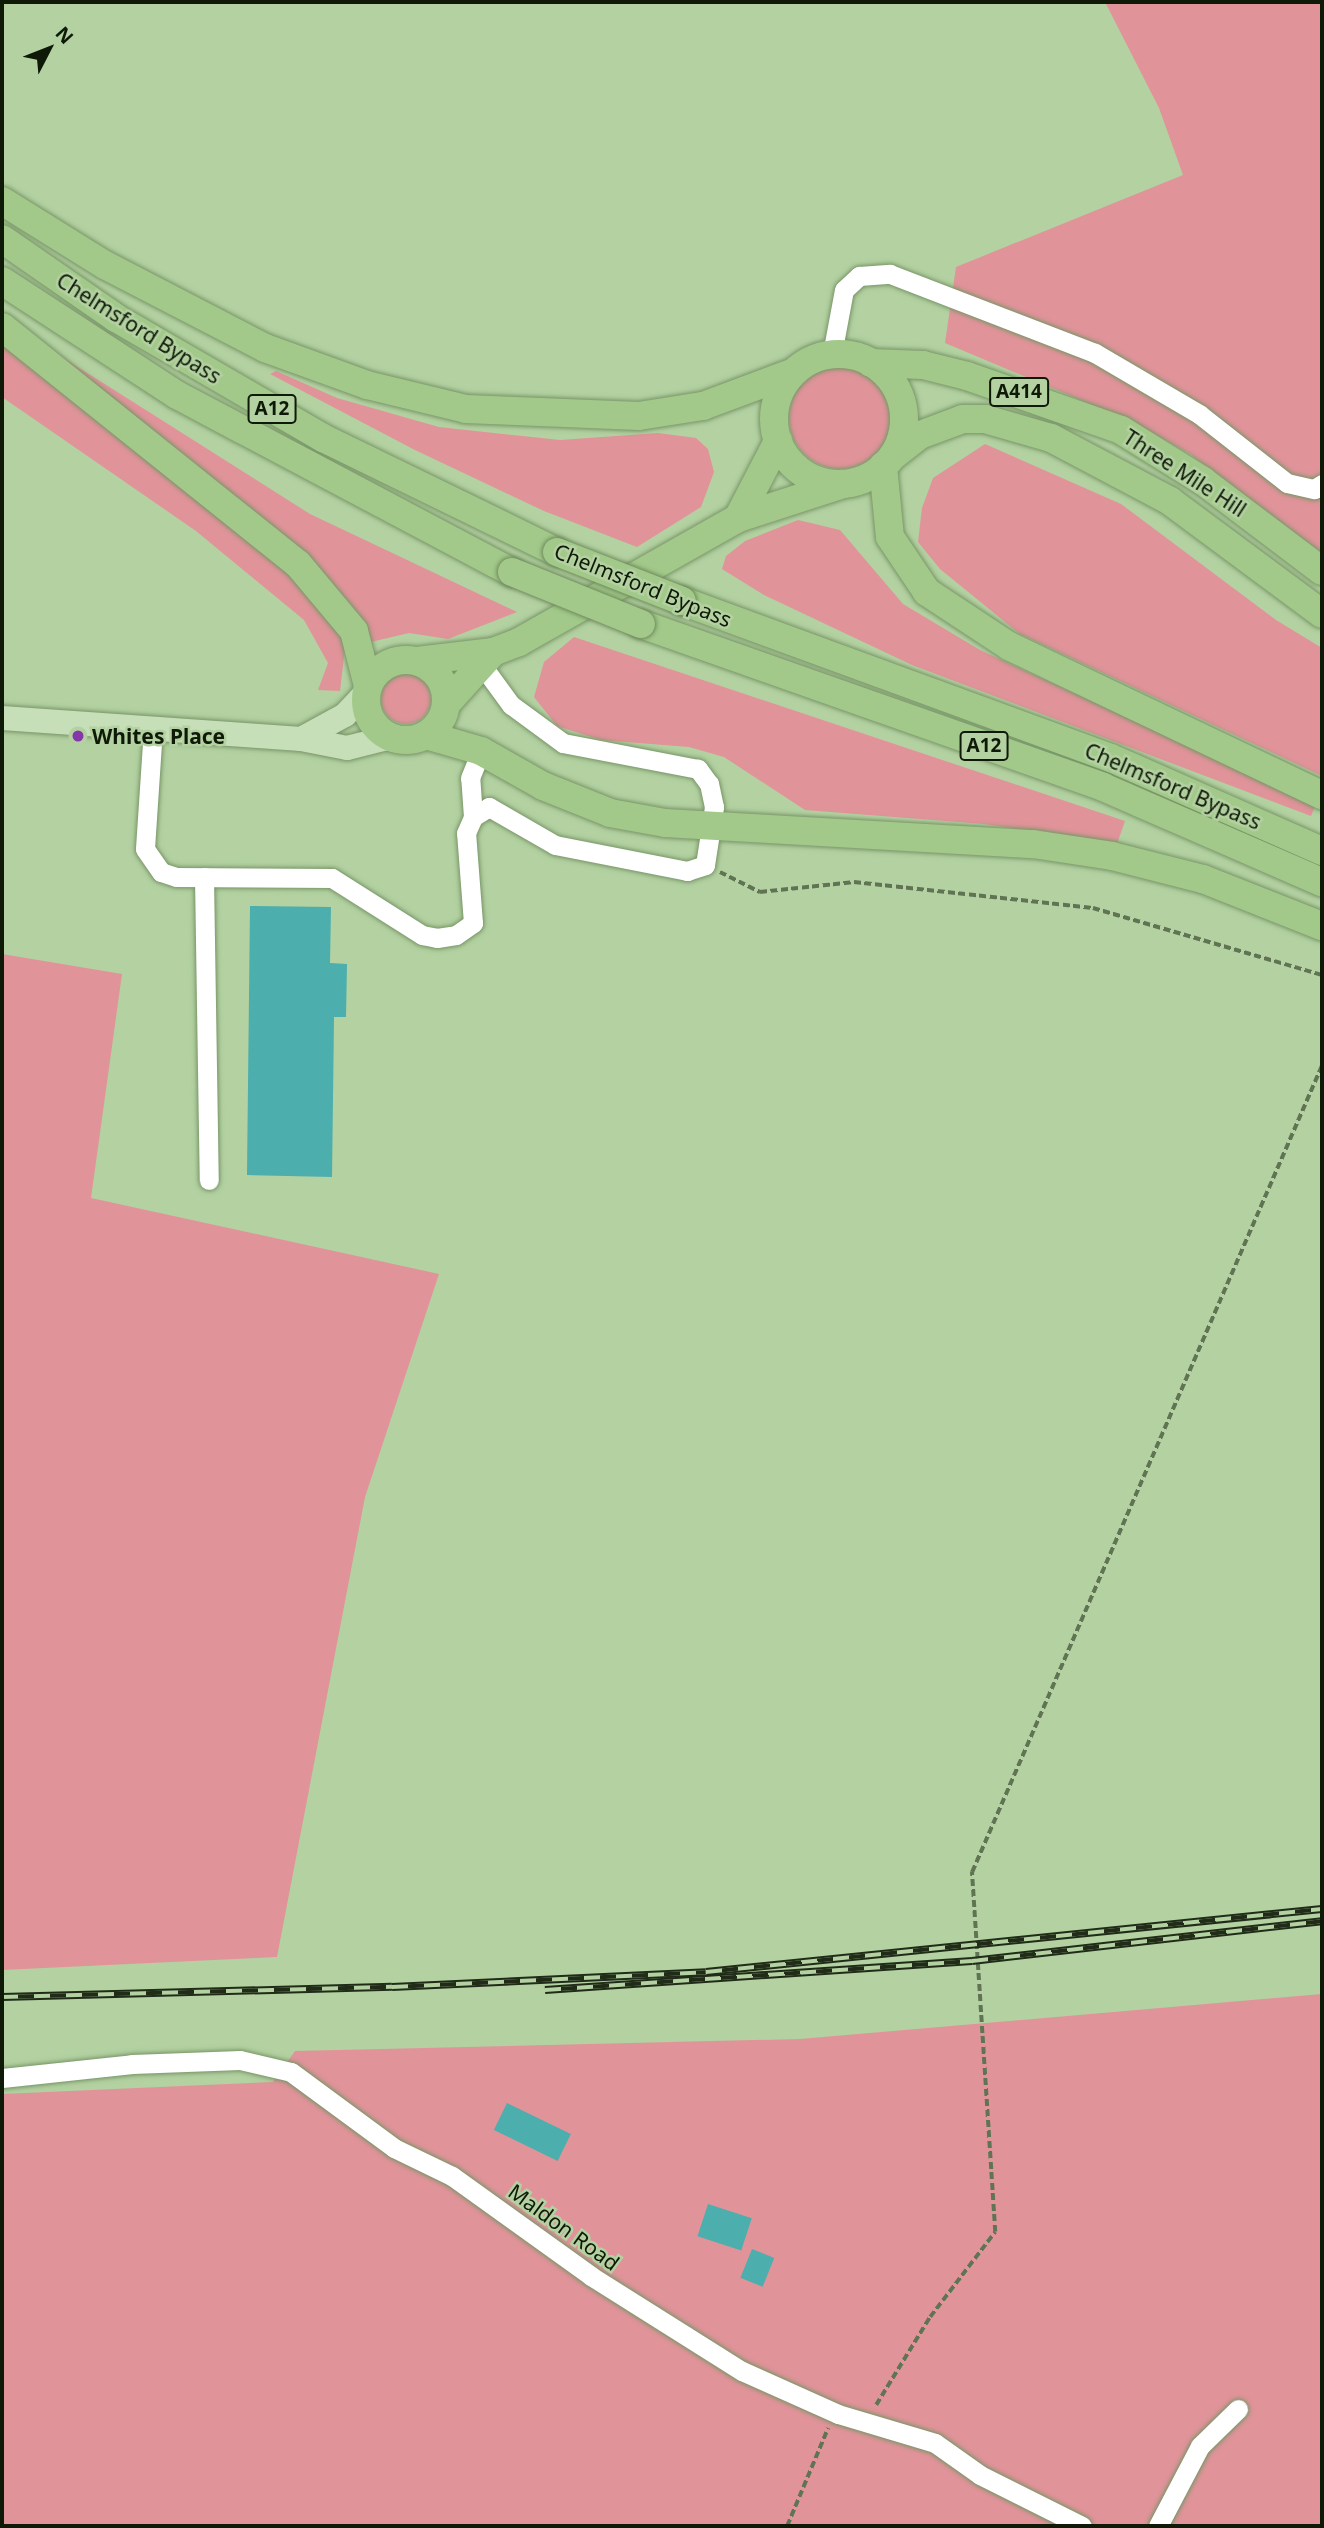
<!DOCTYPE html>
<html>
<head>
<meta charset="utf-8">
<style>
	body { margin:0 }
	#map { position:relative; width:1324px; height:2528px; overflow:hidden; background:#b3d1a1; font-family:"Noto Sans",sans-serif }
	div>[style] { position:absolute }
	.green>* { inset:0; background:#e1939a }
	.round { border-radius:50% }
	.building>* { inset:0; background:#4caead; transform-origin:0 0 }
	.path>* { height:3.5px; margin-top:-1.75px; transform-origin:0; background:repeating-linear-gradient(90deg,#607454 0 7px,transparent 0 10.5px) }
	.roads { filter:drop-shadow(0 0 2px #789567) drop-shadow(0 0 2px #789567) }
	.minor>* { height:19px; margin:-9.5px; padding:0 9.5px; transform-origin:9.5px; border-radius:9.5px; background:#fff }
	.major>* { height:24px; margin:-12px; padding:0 12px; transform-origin:12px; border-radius:12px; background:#c7dfb9 }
	.highway>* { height:28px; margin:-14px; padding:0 14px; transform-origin:14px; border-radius:14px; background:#a2c98a }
	.highway>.ring { margin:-14px; padding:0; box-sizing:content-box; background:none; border:28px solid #a2c98a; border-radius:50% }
	.rail>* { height:8px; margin-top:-4px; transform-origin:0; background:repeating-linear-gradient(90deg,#b3d1a1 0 16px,#202c18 0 32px); box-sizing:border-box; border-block:2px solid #202c18 }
	.bridges { filter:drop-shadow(0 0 2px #6f8b5c) drop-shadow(0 0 2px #6f8b5c) }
	.highway-bridge>* { height:28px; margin:-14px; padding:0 14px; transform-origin:14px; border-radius:14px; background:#a2c98a }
	.dots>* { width:19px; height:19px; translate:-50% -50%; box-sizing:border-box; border:4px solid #b3d1a1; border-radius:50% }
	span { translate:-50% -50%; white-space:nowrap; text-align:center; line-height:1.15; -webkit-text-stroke:5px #b3d1a1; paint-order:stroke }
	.shield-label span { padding:2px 5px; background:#b3d1a1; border:2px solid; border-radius:5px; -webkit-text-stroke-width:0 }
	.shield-label { font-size:19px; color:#0f1908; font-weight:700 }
	.street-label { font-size:21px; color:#0f1908 }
	.poi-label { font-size:21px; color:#0f1908; font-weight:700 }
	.left { translate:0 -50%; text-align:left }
	.frame { position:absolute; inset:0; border:4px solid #0f1908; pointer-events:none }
	.north { position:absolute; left:14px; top:14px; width:70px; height:70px; -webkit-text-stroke:5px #b3d1a1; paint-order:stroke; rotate:48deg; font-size:19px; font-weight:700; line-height:28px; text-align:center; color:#0f1908 }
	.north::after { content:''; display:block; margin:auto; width:24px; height:32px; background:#0f1908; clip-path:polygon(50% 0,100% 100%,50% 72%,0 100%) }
</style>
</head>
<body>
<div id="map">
	<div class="green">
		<i style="clip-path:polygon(1105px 2px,1322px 2px,1322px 553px,1190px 454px,1133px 422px,945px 343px,956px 267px,1183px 175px,1159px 108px)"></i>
		<i style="clip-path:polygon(2px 319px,310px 514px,517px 612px,448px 639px,409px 633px,345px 648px,340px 691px,318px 690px,328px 663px,304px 620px,196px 531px,2px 397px)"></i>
		<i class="round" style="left:789px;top:367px;width:102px;height:102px"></i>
		<i style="clip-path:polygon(276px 371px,337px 398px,439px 427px,560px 440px,658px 433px,696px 438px,708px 449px,714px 472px,701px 507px,637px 547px,544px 511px,415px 450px,270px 374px)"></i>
		<i style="clip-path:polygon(985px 444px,1121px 504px,1276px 620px,1322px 648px,1322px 776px,1020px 634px,940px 569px,918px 542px,922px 508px,933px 478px)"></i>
		<i style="clip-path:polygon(798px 520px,840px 530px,903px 604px,980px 650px,1316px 804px,1311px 816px,912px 665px,764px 595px,722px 569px,726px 556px,745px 541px)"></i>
		<i style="clip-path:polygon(574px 637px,1125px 821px,1117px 844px,984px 824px,805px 810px,724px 757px,689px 747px,601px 740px,557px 726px,534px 697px,544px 662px)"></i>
		<i class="round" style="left:381px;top:674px;width:50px;height:50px"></i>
		<i style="clip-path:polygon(2px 954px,122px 974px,91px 1198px,439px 1274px,365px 1497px,277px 1957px,2px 1970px)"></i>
		<i style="clip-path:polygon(1322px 1994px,1322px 2526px,2px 2526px,2px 2094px,273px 2082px,295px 2051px,800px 2039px)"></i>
	</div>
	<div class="building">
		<i style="clip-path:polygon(250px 906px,331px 907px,330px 963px,347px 964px,346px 1017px,334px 1017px,332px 1177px,247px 1175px)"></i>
		<i style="left:507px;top:2103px;width:71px;height:30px;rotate:26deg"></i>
		<i style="left:708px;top:2204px;width:46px;height:34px;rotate:18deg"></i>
		<i style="left:752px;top:2249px;width:24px;height:31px;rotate:22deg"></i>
	</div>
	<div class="path">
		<i style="left:720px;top:872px;width:45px;rotate:26.6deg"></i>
		<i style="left:760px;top:892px;width:95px;rotate:-6.1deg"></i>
		<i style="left:854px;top:882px;width:240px;rotate:6.2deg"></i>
		<i style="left:1093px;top:908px;width:239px;rotate:16.3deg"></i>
		<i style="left:876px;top:2405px;width:103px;rotate:-58.5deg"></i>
		<i style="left:930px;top:2317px;width:107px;rotate:-52.6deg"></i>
		<i style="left:995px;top:2232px;width:361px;rotate:-93.7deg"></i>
		<i style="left:972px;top:1872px;width:880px;rotate:-66.55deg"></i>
		<i style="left:787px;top:2526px;width:106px;rotate:-67.3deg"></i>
	</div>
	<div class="roads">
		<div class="minor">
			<i style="left:832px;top:354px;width:65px;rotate:-79.4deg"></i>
			<i style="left:844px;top:290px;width:21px;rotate:-43deg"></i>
			<i style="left:859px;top:276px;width:31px;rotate:-4deg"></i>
			<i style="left:890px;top:274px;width:220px;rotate:21.1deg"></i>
			<i style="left:1095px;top:353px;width:121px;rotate:30.4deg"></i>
			<i style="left:1199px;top:414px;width:112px;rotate:38.1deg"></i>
			<i style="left:1287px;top:483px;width:28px;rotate:13deg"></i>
			<i style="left:1314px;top:489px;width:9px;rotate:-32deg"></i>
			<i style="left:153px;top:728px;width:121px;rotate:93.8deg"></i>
			<i style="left:145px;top:849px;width:28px;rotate:55deg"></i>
			<i style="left:161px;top:872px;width:16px;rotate:18deg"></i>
			<i style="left:176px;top:877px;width:156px;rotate:0.4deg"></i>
			<i style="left:332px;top:878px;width:107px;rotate:32.3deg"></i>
			<i style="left:422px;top:935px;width:15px;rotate:11deg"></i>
			<i style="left:437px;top:938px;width:19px;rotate:-9deg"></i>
			<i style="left:456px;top:935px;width:21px;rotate:-35deg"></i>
			<i style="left:473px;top:923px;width:90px;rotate:-94.4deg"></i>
			<i style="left:466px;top:833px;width:17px;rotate:-66deg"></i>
			<i style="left:473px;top:817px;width:19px;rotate:-32deg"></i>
			<i style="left:489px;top:807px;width:76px;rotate:29.9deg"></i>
			<i style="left:555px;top:845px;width:135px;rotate:11.1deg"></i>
			<i style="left:687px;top:871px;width:19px;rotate:-18deg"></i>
			<i style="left:705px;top:865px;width:59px;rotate:-81.2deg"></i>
			<i style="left:714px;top:807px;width:24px;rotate:-102deg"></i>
			<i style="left:709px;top:784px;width:19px;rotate:-126deg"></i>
			<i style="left:698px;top:769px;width:137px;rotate:-169.1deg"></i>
			<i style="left:563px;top:743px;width:64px;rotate:-143.8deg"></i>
			<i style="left:511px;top:705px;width:59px;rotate:-126.1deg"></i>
			<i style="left:473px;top:817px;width:39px;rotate:-94deg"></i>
			<i style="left:470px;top:778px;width:29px;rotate:-68deg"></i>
			<i style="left:204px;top:877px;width:303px;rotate:89.1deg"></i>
			<i style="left:2px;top:2078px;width:131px;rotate:-6.1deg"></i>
			<i style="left:132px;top:2064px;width:108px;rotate:-2.1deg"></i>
			<i style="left:240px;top:2060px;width:52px;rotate:13.2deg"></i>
			<i style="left:291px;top:2072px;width:128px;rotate:36.4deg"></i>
			<i style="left:394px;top:2148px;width:64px;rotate:25.8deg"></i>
			<i style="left:452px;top:2176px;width:171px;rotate:35.7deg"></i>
			<i style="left:591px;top:2276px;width:178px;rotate:32.2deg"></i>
			<i style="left:742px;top:2371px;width:105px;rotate:24.1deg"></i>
			<i style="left:838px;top:2414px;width:101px;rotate:16.6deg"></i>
			<i style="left:935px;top:2443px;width:55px;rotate:35.4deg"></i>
			<i style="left:980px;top:2475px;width:114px;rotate:26.6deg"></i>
			<i style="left:1158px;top:2526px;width:90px;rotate:-62.3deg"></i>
			<i style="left:1200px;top:2446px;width:53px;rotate:-44.2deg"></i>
		</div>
		<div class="major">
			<i style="left:2px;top:718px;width:300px;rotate:4deg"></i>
			<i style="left:301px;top:739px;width:47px;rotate:11.1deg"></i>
			<i style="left:347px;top:748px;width:45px;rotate:-14deg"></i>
			<i style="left:301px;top:739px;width:50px;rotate:-28.6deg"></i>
			<i style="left:345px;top:715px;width:33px;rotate:-47deg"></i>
		</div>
		<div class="highway">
			<i style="left:2px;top:201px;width:121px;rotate:31.9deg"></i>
			<i style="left:105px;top:265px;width:180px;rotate:27.4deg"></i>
			<i style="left:265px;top:348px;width:109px;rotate:19.9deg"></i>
			<i style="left:367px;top:385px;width:102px;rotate:13.6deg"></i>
			<i style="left:466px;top:409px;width:173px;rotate:2.3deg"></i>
			<i style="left:639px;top:416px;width:65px;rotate:-8.9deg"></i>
			<i style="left:703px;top:406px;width:97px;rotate:-20.5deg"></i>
			<i style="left:2px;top:239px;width:139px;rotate:34.7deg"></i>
			<i style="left:116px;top:318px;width:239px;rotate:30.1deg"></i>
			<i style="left:323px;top:438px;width:260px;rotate:26deg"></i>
			<i style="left:2px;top:281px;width:209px;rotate:33.1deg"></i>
			<i style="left:177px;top:395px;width:379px;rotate:27.9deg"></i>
			<i style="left:2px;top:327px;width:379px;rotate:38.7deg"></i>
			<i style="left:298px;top:564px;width:87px;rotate:50.1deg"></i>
			<i style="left:354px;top:631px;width:57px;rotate:75.7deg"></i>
			<i class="ring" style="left:774px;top:354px;width:102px;height:102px"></i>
			<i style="left:871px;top:363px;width:52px;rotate:2.2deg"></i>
			<i style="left:923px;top:365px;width:45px;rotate:14deg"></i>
			<i style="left:967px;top:376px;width:163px;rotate:19.3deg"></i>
			<i style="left:1121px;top:430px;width:97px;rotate:31.9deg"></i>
			<i style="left:1203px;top:481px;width:149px;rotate:37.1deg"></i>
			<i style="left:893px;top:456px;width:34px;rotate:-38deg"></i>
			<i style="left:920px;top:435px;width:46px;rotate:-20.4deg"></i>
			<i style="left:963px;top:419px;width:22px"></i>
			<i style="left:985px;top:419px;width:69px;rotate:16.1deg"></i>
			<i style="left:1051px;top:438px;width:135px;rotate:27.9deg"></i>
			<i style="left:1170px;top:501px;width:189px;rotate:36.6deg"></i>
			<i style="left:883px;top:466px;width:71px;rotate:84.4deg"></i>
			<i style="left:890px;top:537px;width:66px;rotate:56.1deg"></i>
			<i style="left:927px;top:592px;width:98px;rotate:33.4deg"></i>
			<i style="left:1009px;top:646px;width:347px;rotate:25.5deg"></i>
			<i style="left:738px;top:518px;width:87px;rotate:-62.5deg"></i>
			<i style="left:682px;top:601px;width:457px;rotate:20.1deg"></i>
			<i style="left:1111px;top:758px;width:231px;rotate:23.8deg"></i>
			<i style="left:641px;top:624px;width:490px;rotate:19.4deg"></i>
			<i style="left:1103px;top:787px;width:239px;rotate:23.5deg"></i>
			<i class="ring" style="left:366px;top:660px;width:52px;height:52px"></i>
			<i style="left:417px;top:661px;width:77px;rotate:-6.8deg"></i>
			<i style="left:493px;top:652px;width:28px;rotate:-21deg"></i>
			<i style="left:519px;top:642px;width:252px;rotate:-29.5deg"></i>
			<i style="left:738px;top:518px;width:110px;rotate:-17.9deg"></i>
			<i style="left:446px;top:704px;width:70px;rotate:-47.9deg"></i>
			<i style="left:426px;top:735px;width:57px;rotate:16.2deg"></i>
			<i style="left:481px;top:751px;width:71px;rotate:29.4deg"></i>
			<i style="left:543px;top:786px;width:72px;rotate:21.9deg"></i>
			<i style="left:610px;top:813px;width:56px;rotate:10.3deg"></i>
			<i style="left:665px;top:823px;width:369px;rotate:3.3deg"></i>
			<i style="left:1033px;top:844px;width:80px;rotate:8.6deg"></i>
			<i style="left:1112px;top:856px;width:94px;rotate:14.2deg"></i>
			<i style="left:1203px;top:879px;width:128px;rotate:21.6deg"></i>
		</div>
	</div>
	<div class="rail">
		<i style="left:545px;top:1990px;width:428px;rotate:-3.9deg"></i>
		<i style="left:972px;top:1961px;width:352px;rotate:-6.5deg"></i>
		<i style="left:2px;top:1997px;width:390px;rotate:-1.5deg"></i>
		<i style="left:392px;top:1987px;width:314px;rotate:-2.7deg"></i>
		<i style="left:706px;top:1972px;width:619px;rotate:-5.84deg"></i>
	</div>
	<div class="bridges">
		<div class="highway-bridge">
			<i style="left:557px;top:552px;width:134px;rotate:21.4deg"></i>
			<i style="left:512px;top:572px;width:139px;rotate:22deg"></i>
		</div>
	</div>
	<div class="dots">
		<i style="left:78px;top:736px;background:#8637a7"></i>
	</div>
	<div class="shield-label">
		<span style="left:1019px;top:392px">A414</span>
		<span style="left:272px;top:409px">A12</span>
		<span style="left:984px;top:746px">A12</span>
	</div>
	<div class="street-label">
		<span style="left:139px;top:328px;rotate:32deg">Chelmsford Bypass</span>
		<span style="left:1185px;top:473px;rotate:33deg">Three Mile Hill</span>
		<span style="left:643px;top:585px;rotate:22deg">Chelmsford Bypass</span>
		<span style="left:1173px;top:786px;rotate:23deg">Chelmsford Bypass</span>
		<span style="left:564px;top:2227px;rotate:36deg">Maldon Road</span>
	</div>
	<div class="poi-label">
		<span class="left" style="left:92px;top:736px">Whites Place</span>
	</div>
	<div class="frame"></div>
	<div class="north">N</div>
</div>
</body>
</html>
